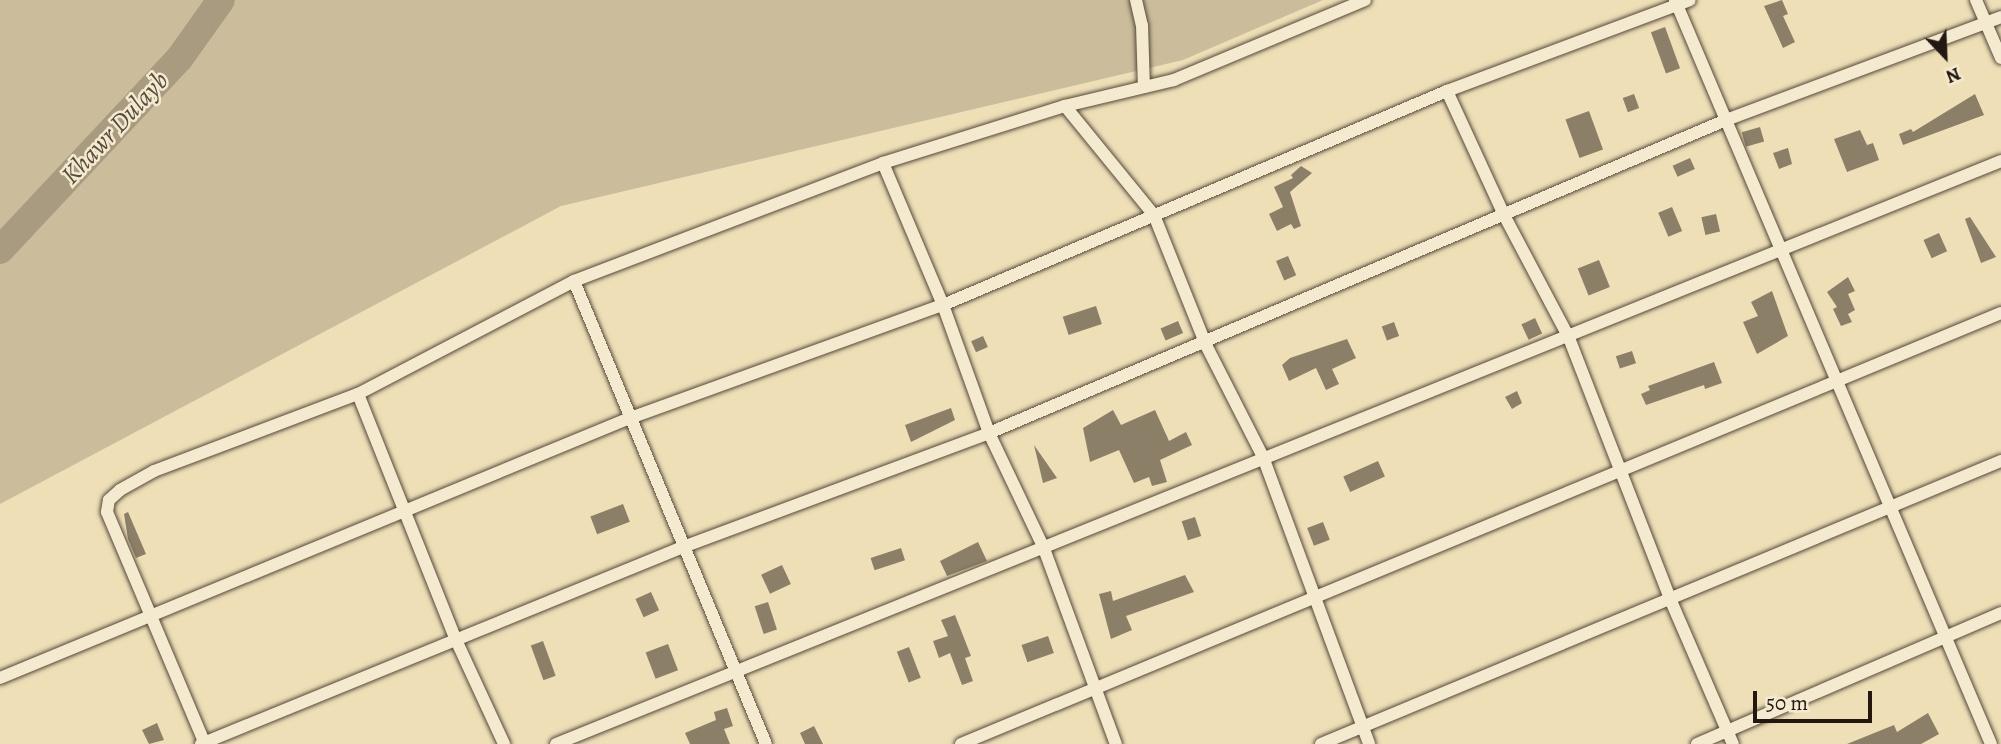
<!DOCTYPE html>
<html>
<head>
<meta charset="utf-8">
<style>
	body { margin:0 }
	#map { position:relative; width:2001px; height:744px; overflow:hidden; background:#eedfb7; font-family:Alegreya,serif }
	div>[style] { position:absolute }
	.green>* { inset:0; background:#cbbd9b }
	.river>* { height:28px; margin:-14px; padding:0 14px; transform-origin:14px; border-radius:14px; background:#a99b7f }
	.building>* { inset:0; background:#8c7f67; transform-origin:0 0 }
	.roads { filter:drop-shadow(0 0 2px #55493a) drop-shadow(0 0 2px #55493a) }
	.street>* { height:12px; margin:-6px; padding:0 6px; transform-origin:6px; border-radius:6px; background:#f4ead0 }
	span { translate:-50% -50%; white-space:nowrap; text-align:center; line-height:1.15; -webkit-text-stroke:5px #f4ead0; paint-order:stroke }
	.water-label { font-size:26px; color:#584c3d; font-style:italic }
	.north { position:absolute; left:1910px; top:21px; width:70px; height:70px; -webkit-text-stroke:5px #f4ead0; paint-order:stroke; rotate:157deg; font-size:19px; font-weight:700; line-height:28px; text-align:center; color:#221711 }
	.north::after { content:''; display:block; margin:auto; width:24px; height:32px; background:#221711; clip-path:polygon(50% 0,100% 100%,50% 72%,0 100%) }
	.scale { position:absolute; left:1753px; top:691px; width:119px; height:32px; box-sizing:border-box; border:4px solid #221711; border-top:0; padding-left:9px; font-size:21px; line-height:24px; white-space:nowrap; color:#221711; -webkit-text-stroke:5px #f4ead0; paint-order:stroke }
</style>
</head>
<body>
<div id="map">
	<div class="green">
		<i style="clip-path:polygon(0 0,1323px 0,1183px 60px,561px 206px,0 504px)"></i>
	</div>
	<div class="river">
		<i style="left:0;top:250px;width:262px;rotate:-46.9deg"></i>
		<i style="left:179px;top:59px;width:72px;rotate:-54.6deg"></i>
	</div>
	<div class="building">
		<i style="clip-path:polygon(1782px 0,1788px 14px,1783px 16px,1795px 42px,1783px 48px,1764px 6px)"></i>
		<i style="left:1665px;top:27px;width:44px;height:15px;rotate:70deg"></i>
		<i style="left:1634px;top:94px;width:15px;height:12px;rotate:70deg"></i>
		<i style="clip-path:polygon(1975px 94px,1984px 115px,1903px 145px,1899px 134px,1911px 129px,1913px 132px)"></i>
		<i style="left:1589px;top:111px;width:41px;height:25px;rotate:70deg"></i>
		<i style="left:1760px;top:127px;width:15px;height:19px;rotate:74deg"></i>
		<i style="clip-path:polygon(1860px 130px,1867px 145px,1873px 143px,1879px 160px,1847px 172px,1834px 139px)"></i>
		<i style="clip-path:polygon(1788px 148px,1792px 164px,1779px 169px,1773px 153px)"></i>
		<i style="left:1690px;top:158px;width:12px;height:19px;rotate:66deg"></i>
		<i style="clip-path:polygon(1301px 166px,1312px 173px,1290px 192px,1301px 226px,1294px 229px,1291px 224px,1277px 231px,1269px 214px,1283px 207px,1274px 187px,1293px 178px,1291px 175px)"></i>
		<i style="left:1672px;top:207px;width:26px;height:15px;rotate:67deg"></i>
		<i style="left:1716px;top:214px;width:18px;height:15px;rotate:77deg"></i>
		<i style="clip-path:polygon(1970px 217px,1996px 257px,1981px 263px,1965px 219px)"></i>
		<i style="left:1939px;top:233px;width:20px;height:17px;rotate:66deg"></i>
		<i style="left:1288px;top:256px;width:21px;height:13px;rotate:67deg"></i>
		<i style="left:1599px;top:260px;width:29px;height:23px;rotate:68deg"></i>
		<i style="clip-path:polygon(1848px 277px,1855px 291px,1848px 294px,1855px 310px,1848px 314px,1852px 322px,1841px 326px,1833px 309px,1837px 307px,1827px 292px)"></i>
		<i style="clip-path:polygon(1772px 291px,1788px 336px,1757px 354px,1743px 322px,1758px 316px,1751px 302px)"></i>
		<i style="left:1096px;top:306px;width:19px;height:35px;rotate:72deg"></i>
		<i style="left:1535px;top:318px;width:17px;height:15px;rotate:65deg"></i>
		<i style="left:1178px;top:321px;width:13px;height:19px;rotate:67deg"></i>
		<i style="left:1394px;top:322px;width:15px;height:13px;rotate:70deg"></i>
		<i style="left:983px;top:336px;width:12px;height:13px;rotate:66deg"></i>
		<i style="clip-path:polygon(1347px 339px,1356px 358px,1332px 369px,1339px 384px,1326px 390px,1316px 368px,1289px 381px,1282px 365px,1290px 358px)"></i>
		<i style="left:1632px;top:351px;width:13px;height:17px;rotate:72deg"></i>
		<i style="clip-path:polygon(1714px 362px,1722px 383px,1705px 389px,1704px 385px,1646px 405px,1641px 394px,1650px 390px,1648px 386px)"></i>
		<i style="clip-path:polygon(1517px 391px,1522px 403px,1512px 409px,1505px 397px)"></i>
		<i style="clip-path:polygon(951px 408px,955px 420px,911px 442px,905px 425px)"></i>
		<i style="clip-path:polygon(1113px 410px,1121px 425px,1155px 410px,1169px 441px,1186px 432px,1192px 445px,1160px 460px,1167px 482px,1152px 486px,1149px 477px,1134px 483px,1119px 450px,1090px 462px,1083px 428px)"></i>
		<i style="clip-path:polygon(1034px 445px,1057px 478px,1043px 483px)"></i>
		<i style="left:1378px;top:461px;width:17px;height:38px;rotate:66deg"></i>
		<i style="left:623px;top:504px;width:19px;height:35px;rotate:69deg"></i>
		<i style="clip-path:polygon(128px 512px,146px 554px,136px 558px,128px 539px,124px 514px)"></i>
		<i style="left:1195px;top:517px;width:20px;height:14px;rotate:72deg"></i>
		<i style="left:1323px;top:522px;width:19px;height:17px;rotate:69deg"></i>
		<i style="clip-path:polygon(978px 542px,987px 561px,947px 576px,940px 561px)"></i>
		<i style="left:901px;top:548px;width:13px;height:32px;rotate:72deg"></i>
		<i style="left:782px;top:565px;width:21px;height:23px;rotate:65deg"></i>
		<i style="clip-path:polygon(1185px 575px,1194px 592px,1126px 616px,1132px 630px,1111px 639px,1099px 594px,1111px 591px,1113px 601px)"></i>
		<i style="left:651px;top:592px;width:20px;height:17px;rotate:66deg"></i>
		<i style="left:768px;top:602px;width:29px;height:14px;rotate:72deg"></i>
		<i style="clip-path:polygon(955px 615px,971px 656px,965px 658px,973px 681px,962px 685px,950px 653px,939px 658px,933px 641px,948px 636px,941px 620px)"></i>
		<i style="left:1048px;top:636px;width:18px;height:28px;rotate:71deg"></i>
		<i style="left:543px;top:641px;width:37px;height:13px;rotate:70deg"></i>
		<i style="left:668px;top:644px;width:28px;height:24px;rotate:69deg"></i>
		<i style="left:909px;top:647px;width:33px;height:13px;rotate:69deg"></i>
		<i style="clip-path:polygon(727px 708px,733px 726px,724px 729px,730px 744px,690px 744px,685px 733px,716px 720px,714px 712px)"></i>
		<i style="clip-path:polygon(1928px 713px,1939px 734px,1921px 744px,1847px 744px,1894px 725px,1897px 732px)"></i>
		<i style="clip-path:polygon(157px 723px,164px 740px,149px 744px,142px 730px)"></i>
		<i style="clip-path:polygon(814px 726px,823px 744px,805px 744px,800px 733px)"></i>
	</div>
	<div class="roads">
		<div class="street">
			<i style="left:1136px;top:0;width:26px;rotate:77deg"></i>
			<i style="left:1142px;top:25px;width:62px;rotate:88.2deg"></i>
			<i style="left:1675px;top:0;width:808px;rotate:66.99deg"></i>
			<i style="left:1976px;top:0;width:63px;rotate:66.7deg"></i>
			<i style="left:1447px;top:91px;width:136px;rotate:65.3deg"></i>
			<i style="left:1504px;top:215px;width:139px;rotate:62.1deg"></i>
			<i style="left:1569px;top:338px;width:282px;rotate:68.8deg"></i>
			<i style="left:1671px;top:601px;width:156px;rotate:66.6deg"></i>
			<i style="left:1065px;top:106px;width:141px;rotate:50.8deg"></i>
			<i style="left:1154px;top:215px;width:140px;rotate:68.2deg"></i>
			<i style="left:1206px;top:345px;width:126px;rotate:63deg"></i>
			<i style="left:1263px;top:457px;width:306px;rotate:69.7deg"></i>
			<i style="left:883px;top:163px;width:154px;rotate:67.1deg"></i>
			<i style="left:943px;top:305px;width:136px;rotate:70.2deg"></i>
			<i style="left:989px;top:433px;width:125px;rotate:64.5deg"></i>
			<i style="left:1043px;top:546px;width:211px;rotate:69.8deg"></i>
			<i style="left:574px;top:281px;width:501px;rotate:67.48deg"></i>
			<i style="left:358px;top:394px;width:265px;rotate:68.3deg"></i>
			<i style="left:456px;top:640px;width:115px;rotate:65.2deg"></i>
			<i style="left:0;top:678px;width:682px;rotate:-22.43deg"></i>
			<i style="left:630px;top:418px;width:333px;rotate:-19.9deg"></i>
			<i style="left:943px;top:305px;width:548px;rotate:-23.01deg"></i>
			<i style="left:1447px;top:91px;width:259px;rotate:-20.5deg"></i>
			<i style="left:201px;top:744px;width:521px;rotate:-22.23deg"></i>
			<i style="left:683px;top:547px;width:327px;rotate:-20.4deg"></i>
			<i style="left:989px;top:433px;width:801px;rotate:-23.01deg"></i>
			<i style="left:1726px;top:120px;width:294px;rotate:-20.5deg"></i>
			<i style="left:205px;top:744px;width:252px;rotate:-112.9deg"></i>
			<i style="left:107px;top:512px;width:12px;rotate:-81deg"></i>
			<i style="left:109px;top:500px;width:15px;rotate:-42deg"></i>
			<i style="left:120px;top:490px;width:39px;rotate:-29deg"></i>
			<i style="left:154px;top:471px;width:218px;rotate:-20.7deg"></i>
			<i style="left:358px;top:394px;width:244px;rotate:-27.6deg"></i>
			<i style="left:574px;top:281px;width:331px;rotate:-20.9deg"></i>
			<i style="left:883px;top:163px;width:191px;rotate:-17.4deg"></i>
			<i style="left:1065px;top:106px;width:112px;rotate:-13.4deg"></i>
			<i style="left:1174px;top:80px;width:207px;rotate:-22.7deg"></i>
			<i style="left:556px;top:744px;width:1558px;rotate:-21.97deg"></i>
			<i style="left:961px;top:744px;width:1126px;rotate:-22.51deg"></i>
			<i style="left:1321px;top:744px;width:737px;rotate:-22.6deg"></i>
			<i style="left:1697px;top:744px;width:331px;rotate:-23.3deg"></i>
		</div>
	</div>
	<div class="water-label">
		<span style="left:115px;top:128px;rotate:-47deg">Khawr Dulayb</span>
	</div>
	<div class="north">N</div>
	<div class="scale">50 m</div>
</div>
</body>
</html>
